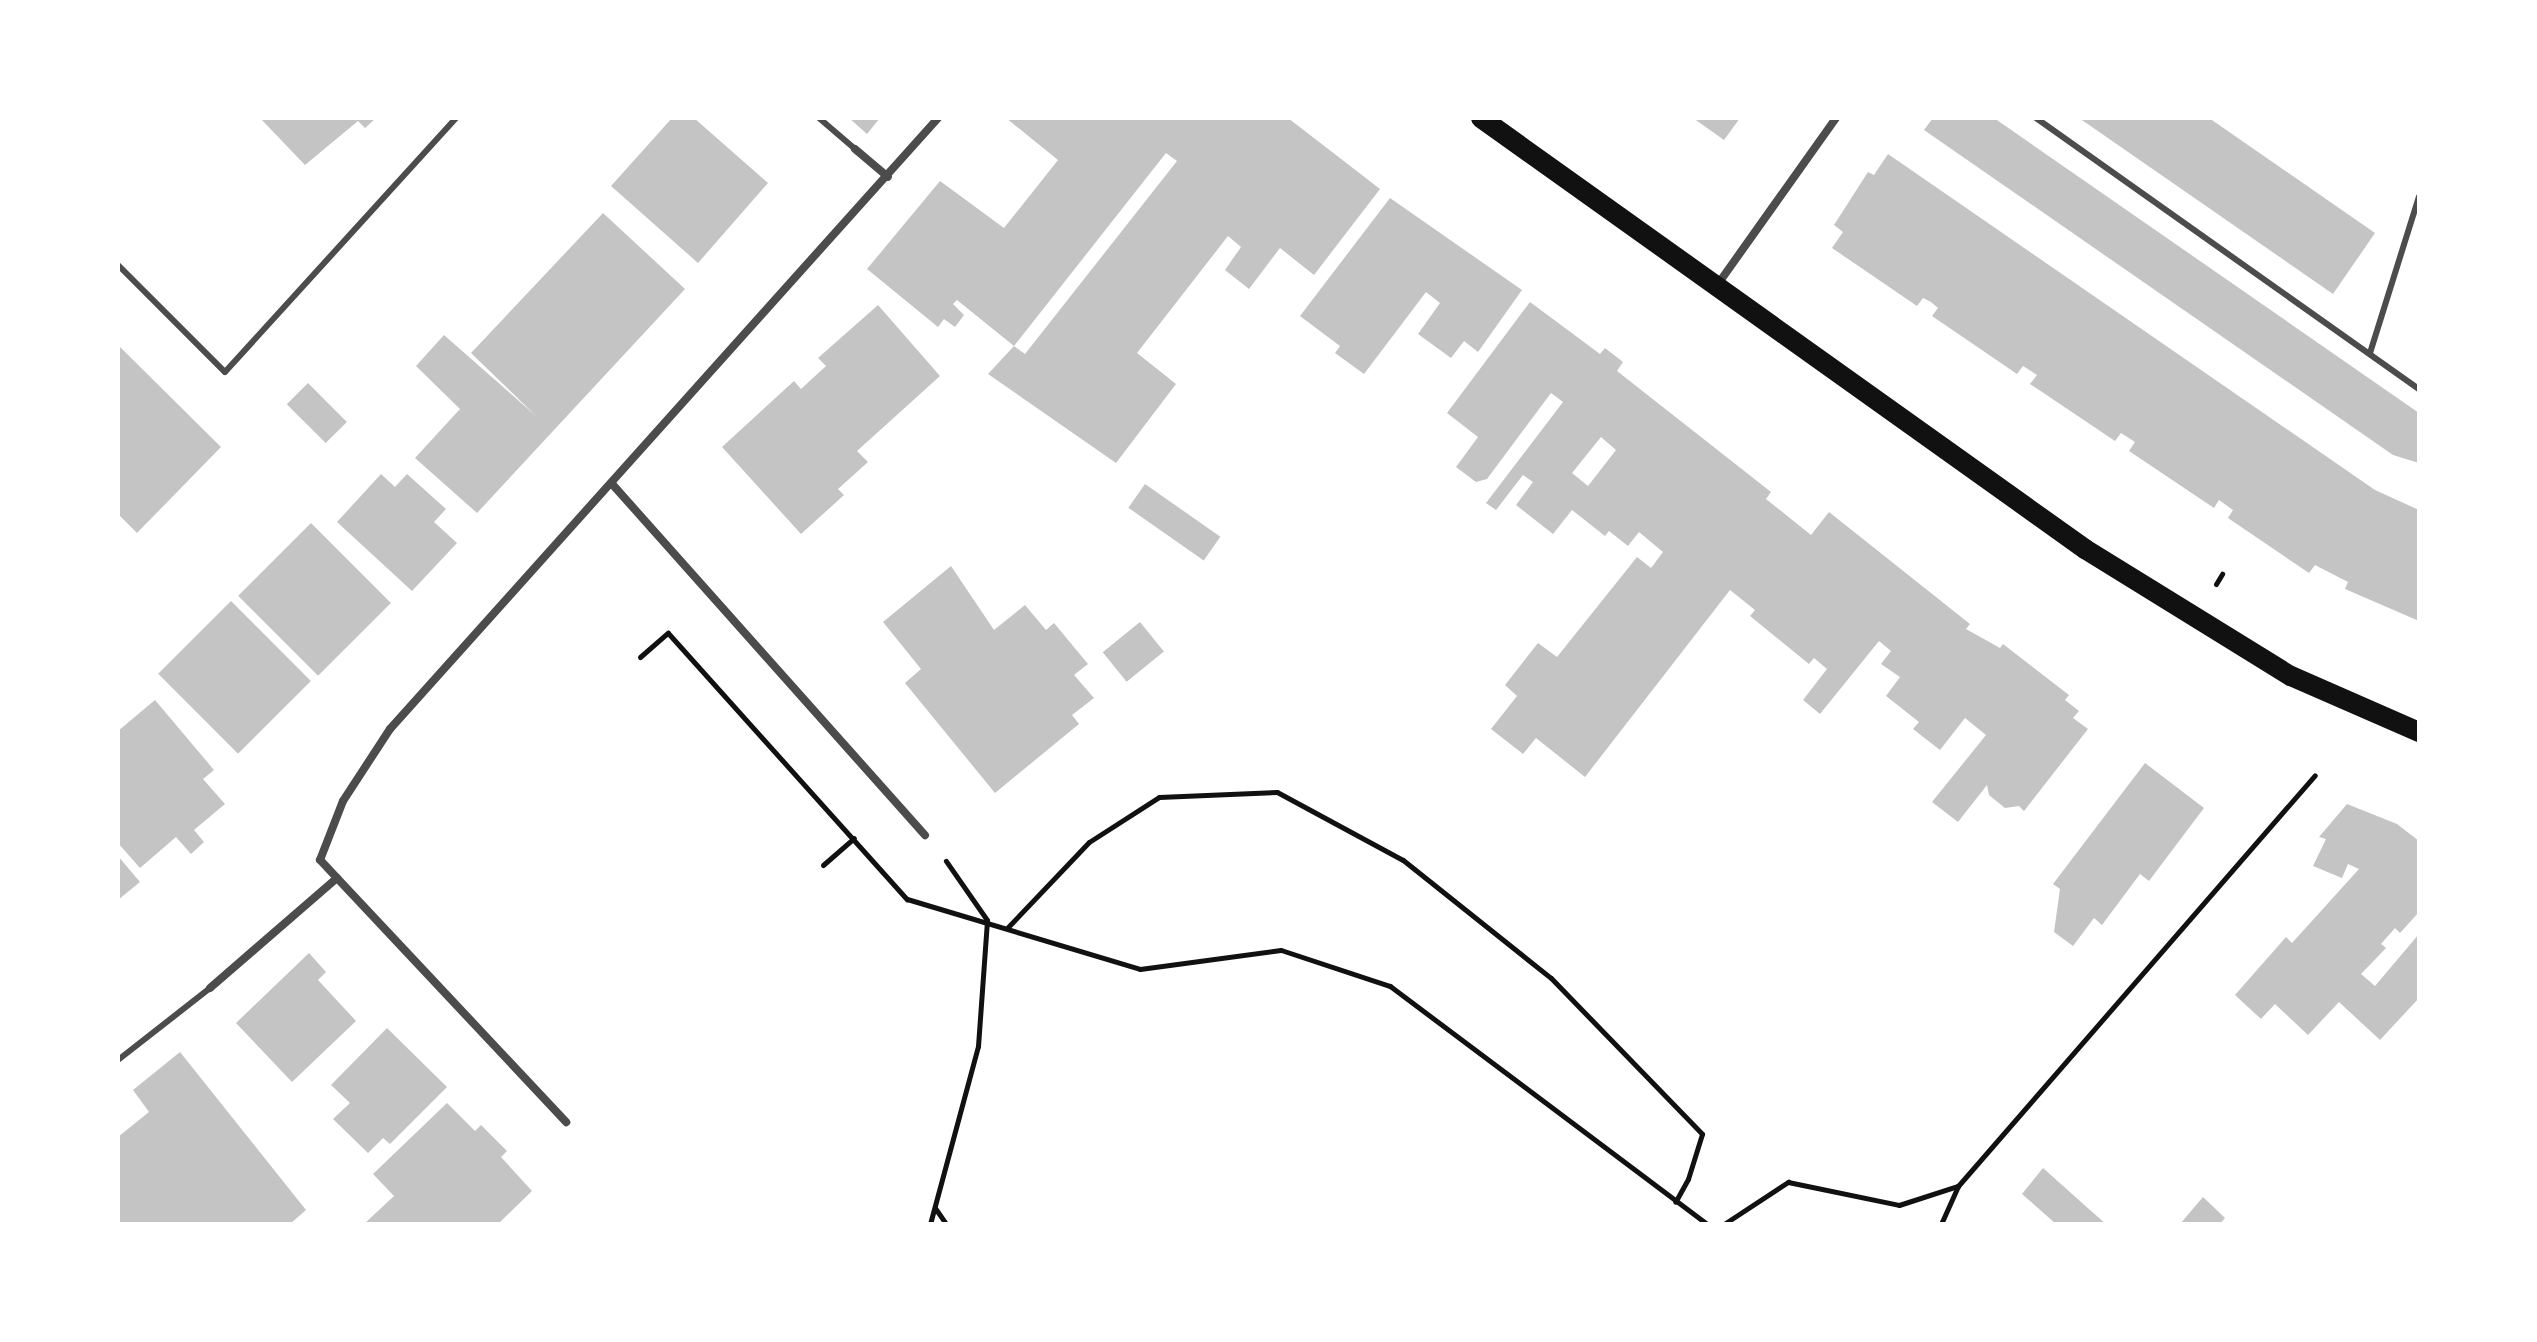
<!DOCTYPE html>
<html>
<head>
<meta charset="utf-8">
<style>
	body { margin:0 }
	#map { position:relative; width:2537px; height:1342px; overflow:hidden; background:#fff; font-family:Rubik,sans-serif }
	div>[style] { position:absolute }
	.building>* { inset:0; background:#c4c4c4; transform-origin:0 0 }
	.path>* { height:5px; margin:-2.5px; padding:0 2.5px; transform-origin:2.5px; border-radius:2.5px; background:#111 }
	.service>* { height:6px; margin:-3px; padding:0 3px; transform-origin:3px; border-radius:3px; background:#4c4c4c }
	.minor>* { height:8px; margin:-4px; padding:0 4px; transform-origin:4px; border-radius:4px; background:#4c4c4c }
	.primary>* { height:20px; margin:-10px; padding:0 10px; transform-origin:10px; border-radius:10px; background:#111 }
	span { translate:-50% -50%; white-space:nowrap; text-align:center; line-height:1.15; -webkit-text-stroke:8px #fff; paint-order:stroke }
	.frame { position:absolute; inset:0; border:120px solid #fff; pointer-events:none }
</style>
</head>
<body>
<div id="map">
	<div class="building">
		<i style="clip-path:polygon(260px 118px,376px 118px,365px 128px,358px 121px,305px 165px)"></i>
		<i style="clip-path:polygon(672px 118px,694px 118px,768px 183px,698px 263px,611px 186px)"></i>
		<i style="clip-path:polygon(849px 118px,880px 118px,867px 134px)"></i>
		<i style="clip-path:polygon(evenodd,1006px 118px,1288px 118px,1380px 189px,1314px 275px,1280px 248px,1249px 289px,1225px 270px,1241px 247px,1228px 236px,1137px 353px,1176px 384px,1116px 463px,988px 374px,1014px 346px,957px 300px,953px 304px,964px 315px,955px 327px,944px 319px,938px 327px,867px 269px,940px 181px,1004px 228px,1058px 160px,1006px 118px,1166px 153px,1177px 161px,1025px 354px,1014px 346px,1166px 153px)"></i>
		<i style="clip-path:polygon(1693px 118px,1740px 118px,1724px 140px)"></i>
		<i style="clip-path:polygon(1933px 118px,1994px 118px,2419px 413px,2419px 463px,2393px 455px,1924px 130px)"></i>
		<i style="clip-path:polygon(2079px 118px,2209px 118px,2375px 233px,2333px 294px)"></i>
		<i style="clip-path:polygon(1888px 154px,2375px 490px,2419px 510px,2419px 621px,2345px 589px,2348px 582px,2315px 565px,2309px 573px,2228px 518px,2233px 510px,2219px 500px,2214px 508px,2129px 451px,2135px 442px,2121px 433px,2115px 441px,2030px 384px,2037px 375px,2023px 366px,2017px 374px,1932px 316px,1938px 308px,1931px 302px,1923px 298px,1917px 306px,1832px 248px,1843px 232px,1834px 225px,1868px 172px,1874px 175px)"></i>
		<i style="clip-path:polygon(1390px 198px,1522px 290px,1478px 352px,1464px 341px,1451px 358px,1418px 334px,1440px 303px,1426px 292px,1364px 374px,1335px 353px,1340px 346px,1300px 316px)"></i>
		<i style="clip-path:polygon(603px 213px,685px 289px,477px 513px,415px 458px,460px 409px,416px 366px,444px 335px,536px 416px,471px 353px)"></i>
		<i style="clip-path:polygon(evenodd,1530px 302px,1600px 354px,1605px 348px,1623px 362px,1617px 371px,1771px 492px,1766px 499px,1811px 535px,1829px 512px,1970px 624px,1966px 629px,2000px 648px,2003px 644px,2069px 695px,2065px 700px,2079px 711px,2073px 718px,2088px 729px,2024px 811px,2019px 806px,2005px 808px,1989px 795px,1987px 785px,1958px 822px,1932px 802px,1986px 735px,1965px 718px,1940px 750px,1913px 729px,1919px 722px,1886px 696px,1900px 677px,1881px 664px,1891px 651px,1879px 641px,1820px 714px,1803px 700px,1827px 669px,1814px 658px,1809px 664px,1750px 616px,1755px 610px,1730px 590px,1585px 777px,1536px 738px,1523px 754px,1491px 729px,1517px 696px,1505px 685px,1538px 643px,1557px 657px,1637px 557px,1651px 568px,1663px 552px,1639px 532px,1628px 546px,1609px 531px,1605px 536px,1572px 510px,1553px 534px,1516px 505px,1533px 482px,1523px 475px,1496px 510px,1486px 503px,1563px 402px,1551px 393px,1487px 479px,1476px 482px,1456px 467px,1478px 437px,1447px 413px,1530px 302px,1601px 437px,1616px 450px,1588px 486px,1572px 473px,1601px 437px)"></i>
		<i style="clip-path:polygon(878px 305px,940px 376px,857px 451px,868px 462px,838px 489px,844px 495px,801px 534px,722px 447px,794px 381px,801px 389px,826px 366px,818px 358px)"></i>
		<i style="clip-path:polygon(118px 345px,221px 447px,137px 533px,118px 514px)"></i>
		<i style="left:308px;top:383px;width:55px;height:30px;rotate:45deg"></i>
		<i style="clip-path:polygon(381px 474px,395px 487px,407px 474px,446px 509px,434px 522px,457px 543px,412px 591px,337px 522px)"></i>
		<i style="left:1145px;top:484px;width:92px;height:29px;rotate:35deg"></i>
		<i style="left:311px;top:523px;width:113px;height:103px;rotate:45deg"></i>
		<i style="clip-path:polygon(951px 566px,994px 630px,1025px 605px,1046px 630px,1054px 623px,1088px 664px,1074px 675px,1094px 698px,1072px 715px,1079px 724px,995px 793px,905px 683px,921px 669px,883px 622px)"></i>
		<i style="left:231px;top:601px;width:113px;height:103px;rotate:45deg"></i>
		<i style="left:1140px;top:622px;width:38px;height:48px;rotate:51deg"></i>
		<i style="clip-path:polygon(155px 700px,214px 770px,203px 779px,225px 804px,194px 830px,204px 842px,191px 854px,176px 837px,140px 868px,118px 843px,118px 731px)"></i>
		<i style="clip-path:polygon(2145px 763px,2204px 808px,2149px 881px,2140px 874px,2102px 925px,2094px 918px,2073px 946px,2054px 932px,2060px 889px,2053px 884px)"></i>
		<i style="clip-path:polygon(2347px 804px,2397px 824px,2419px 841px,2419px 912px,2400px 933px,2395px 928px,2381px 944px,2386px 948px,2361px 974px,2375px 986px,2419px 934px,2419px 998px,2380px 1040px,2339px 1002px,2308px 1035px,2275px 1004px,2261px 1019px,2235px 995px,2286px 937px,2292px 943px,2359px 869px,2348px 864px,2342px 878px,2313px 866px,2326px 839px,2319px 837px)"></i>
		<i style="clip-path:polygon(118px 856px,140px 882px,118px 900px)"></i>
		<i style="clip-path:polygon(309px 953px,326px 972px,318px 980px,356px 1021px,292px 1082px,236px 1023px)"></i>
		<i style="clip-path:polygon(387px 1028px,447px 1087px,390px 1144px,383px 1138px,368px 1153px,333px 1119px,350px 1103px,331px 1085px)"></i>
		<i style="clip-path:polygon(180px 1052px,306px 1210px,290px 1224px,118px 1224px,118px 1137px,149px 1112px,133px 1090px)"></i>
		<i style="clip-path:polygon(447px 1103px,475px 1131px,481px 1125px,507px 1151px,501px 1157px,532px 1191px,498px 1224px,364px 1224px,394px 1196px,373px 1174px)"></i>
		<i style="clip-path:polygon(2043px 1168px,2090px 1210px,2106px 1224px,2056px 1224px,2022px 1194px)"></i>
		<i style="clip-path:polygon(2203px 1197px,2225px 1218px,2220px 1224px,2180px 1224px)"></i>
	</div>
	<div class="path">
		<i style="left:2216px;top:584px;width:12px;rotate:-59deg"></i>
		<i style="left:640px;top:657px;width:37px;rotate:-41deg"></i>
		<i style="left:668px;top:633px;width:358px;rotate:48.1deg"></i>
		<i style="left:907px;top:899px;width:243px;rotate:16.7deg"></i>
		<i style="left:1140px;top:969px;width:142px;rotate:-7.7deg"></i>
		<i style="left:1281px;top:950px;width:115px;rotate:18.3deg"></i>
		<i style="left:1390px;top:986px;width:396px;rotate:36.9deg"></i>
		<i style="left:823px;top:865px;width:41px;rotate:-41.1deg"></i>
		<i style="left:1008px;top:927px;width:117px;rotate:-46.4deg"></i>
		<i style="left:1089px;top:842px;width:83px;rotate:-32.7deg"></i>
		<i style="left:1159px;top:797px;width:118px;rotate:-2.4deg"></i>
		<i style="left:1277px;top:792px;width:143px;rotate:28.4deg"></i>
		<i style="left:1403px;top:860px;width:189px;rotate:38.6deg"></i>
		<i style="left:1551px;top:978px;width:217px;rotate:45.9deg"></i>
		<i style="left:1702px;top:1134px;width:47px;rotate:107.3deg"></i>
		<i style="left:1688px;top:1179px;width:26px;rotate:119deg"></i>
		<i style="left:935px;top:1208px;width:19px;rotate:55deg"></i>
		<i style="left:930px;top:1224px;width:184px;rotate:-74.9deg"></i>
		<i style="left:978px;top:1046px;width:126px;rotate:-85.9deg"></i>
		<i style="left:987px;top:920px;width:72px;rotate:-124.8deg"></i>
		<i style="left:1724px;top:1224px;width:77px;rotate:-33.3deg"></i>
		<i style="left:1788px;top:1182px;width:113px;rotate:11.7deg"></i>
		<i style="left:1899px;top:1205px;width:62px;rotate:-17.9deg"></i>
		<i style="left:1958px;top:1186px;width:544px;rotate:-49.02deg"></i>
		<i style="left:1941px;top:1224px;width:42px;rotate:-65.9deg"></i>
	</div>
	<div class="service">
		<i style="left:819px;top:118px;width:48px;rotate:40.7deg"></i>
		<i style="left:2036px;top:118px;width:469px;rotate:35.3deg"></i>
		<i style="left:118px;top:265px;width:151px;rotate:45deg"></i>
		<i style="left:225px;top:372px;width:343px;rotate:-47.7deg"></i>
		<i style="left:2370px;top:353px;width:164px;rotate:-72.6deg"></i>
		<i style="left:118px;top:1060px;width:117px;rotate:-38deg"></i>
	</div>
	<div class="minor">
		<i style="left:855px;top:149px;width:43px;rotate:40.3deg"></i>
		<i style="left:1718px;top:284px;width:204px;rotate:-54.6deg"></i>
		<i style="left:613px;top:485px;width:469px;rotate:48.3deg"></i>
		<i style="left:337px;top:878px;width:335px;rotate:46.8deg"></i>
		<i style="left:210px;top:988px;width:168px;rotate:-40.9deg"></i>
		<i style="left:337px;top:878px;width:25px;rotate:-133deg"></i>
		<i style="left:320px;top:860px;width:63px;rotate:-68.7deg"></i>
		<i style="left:343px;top:801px;width:86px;rotate:-56.9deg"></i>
		<i style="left:390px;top:729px;width:821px;rotate:-48.11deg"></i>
	</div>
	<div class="primary">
		<i style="left:1481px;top:118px;width:742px;rotate:35.51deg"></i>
		<i style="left:2085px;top:549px;width:242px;rotate:31.7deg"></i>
		<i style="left:2291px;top:676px;width:140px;rotate:23.6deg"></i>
	</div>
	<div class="frame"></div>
</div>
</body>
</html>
